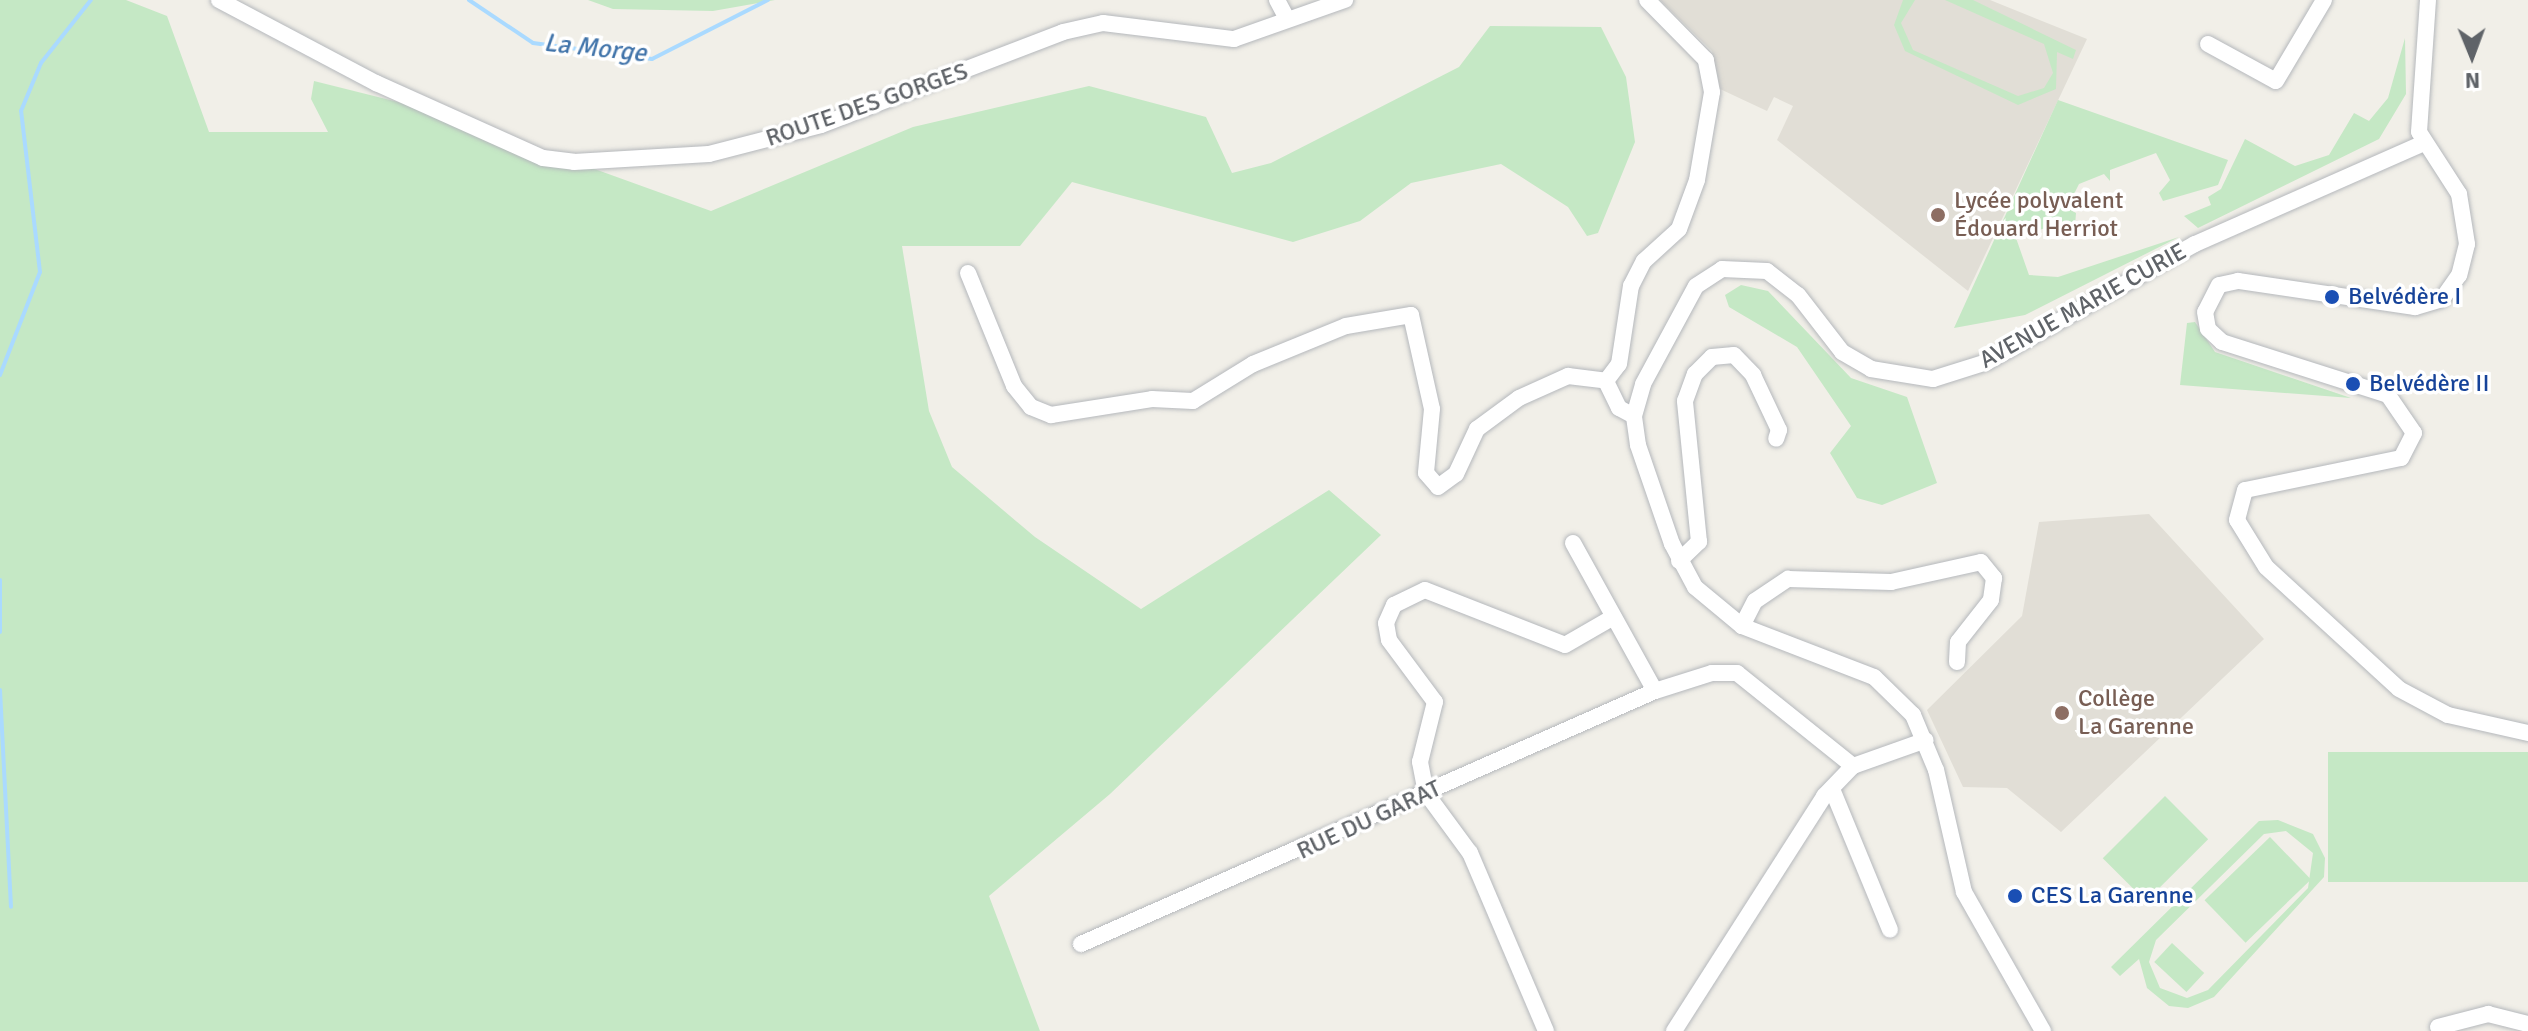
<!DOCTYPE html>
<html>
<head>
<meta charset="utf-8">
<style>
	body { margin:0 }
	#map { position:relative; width:2528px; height:1031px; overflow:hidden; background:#f1efe8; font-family:Signika,sans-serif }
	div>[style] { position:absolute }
	.education>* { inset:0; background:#e1ded6 }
	.green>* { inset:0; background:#c5e8c5; transform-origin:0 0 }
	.stream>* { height:4px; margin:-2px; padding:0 2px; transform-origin:2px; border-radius:2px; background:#aadaff }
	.roads { filter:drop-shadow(0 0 2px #b5b8bc) drop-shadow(0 0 2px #b5b8bc) }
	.minor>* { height:16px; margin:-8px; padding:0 8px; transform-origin:8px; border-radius:8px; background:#fff }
	.dots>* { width:22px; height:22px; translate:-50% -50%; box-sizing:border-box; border:4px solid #fff; border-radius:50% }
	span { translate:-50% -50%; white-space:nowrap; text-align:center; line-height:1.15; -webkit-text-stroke:7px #fff; paint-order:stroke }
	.street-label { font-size:24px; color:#5f6368 }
	.education-label { font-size:24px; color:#785e54 }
	.left { translate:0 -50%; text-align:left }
	.transit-label { font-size:24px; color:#164399 }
	.water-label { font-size:26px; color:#4174aa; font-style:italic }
	.north { position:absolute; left:2432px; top:16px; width:80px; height:80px; -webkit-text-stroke:6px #fff; paint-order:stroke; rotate:179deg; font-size:22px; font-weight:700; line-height:32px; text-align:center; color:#5f6368 }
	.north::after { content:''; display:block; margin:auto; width:28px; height:36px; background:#5f6368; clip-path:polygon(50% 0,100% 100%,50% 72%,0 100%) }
</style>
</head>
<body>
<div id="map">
	<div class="education">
		<i style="clip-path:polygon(1660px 0,1990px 0,2087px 39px,1968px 291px,1777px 140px,1793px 106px,1774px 97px,1767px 111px,1720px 89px,1712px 51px)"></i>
		<i style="clip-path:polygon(2149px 514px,2264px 639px,2061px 832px,2007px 788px,1963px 787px,1927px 710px,2022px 616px,2039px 522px)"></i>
	</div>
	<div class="green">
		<i style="clip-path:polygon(0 0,126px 0,167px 16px,209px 132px,328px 132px,311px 99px,314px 81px,434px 111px,711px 211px,913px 127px,1089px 86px,1206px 117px,1232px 173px,1271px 163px,1459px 67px,1490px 26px,1601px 27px,1626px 77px,1635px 142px,1598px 233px,1587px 236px,1568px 207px,1501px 164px,1411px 183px,1360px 221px,1293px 242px,1072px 182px,1020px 246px,902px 246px,929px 411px,952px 467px,1035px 537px,1141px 609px,1329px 490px,1381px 535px,1110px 794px,989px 896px,1040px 1031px,0 1031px)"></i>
		<i style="clip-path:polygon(588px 0,775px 0,713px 11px,613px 9px)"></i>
		<i style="clip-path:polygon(1903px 0,1915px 0,1901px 23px,1913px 50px,2018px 96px,2044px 88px,2053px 73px,2044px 44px,1945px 0,1973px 0,2076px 50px,2073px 59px,2057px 52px,2056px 89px,2018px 105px,1905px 51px,1894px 25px)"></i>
		<i style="clip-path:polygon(2405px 38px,2406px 94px,2379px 139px,2198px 228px,2184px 216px,2211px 205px,2208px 197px,2221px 189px,2245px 139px,2295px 166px,2329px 155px,2354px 113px,2369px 121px,2388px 98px)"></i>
		<i style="clip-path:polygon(2058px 100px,2228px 160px,2218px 185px,2163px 201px,2159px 193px,2170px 180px,2156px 153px,2110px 170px,2110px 181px,2104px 174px,2079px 184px,2067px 208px,2076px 213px,2075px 226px,2063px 222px,2016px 238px,2029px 275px,2058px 277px,2179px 237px,2025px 315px,1954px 328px)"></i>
		<i style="clip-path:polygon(1741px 285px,1768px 291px,1851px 378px,1907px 397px,1937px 483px,1882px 505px,1857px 498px,1830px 453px,1851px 426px,1797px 347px,1729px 307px,1725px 295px)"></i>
		<i style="clip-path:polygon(2195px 322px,2215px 352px,2351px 398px,2180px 385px,2187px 323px)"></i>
		<i style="left:2528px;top:752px;width:130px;height:200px;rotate:90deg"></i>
		<i style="left:2165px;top:796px;width:61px;height:88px;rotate:45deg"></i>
		<i style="clip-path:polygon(evenodd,2278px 820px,2313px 834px,2325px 858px,2324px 877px,2214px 997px,2188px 1008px,2169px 1006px,2147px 988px,2139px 959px,2120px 976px,2111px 967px,2259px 821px,2278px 820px,2286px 831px,2313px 853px,2308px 888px,2208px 990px,2187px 998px,2160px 988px,2149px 962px,2156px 940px,2264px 834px,2286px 831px)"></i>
		<i style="left:2270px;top:837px;width:59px;height:91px;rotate:46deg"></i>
		<i style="left:2172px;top:943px;width:44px;height:26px;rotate:43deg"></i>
	</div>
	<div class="stream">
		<i style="left:469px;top:0;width:77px;rotate:33.9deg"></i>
		<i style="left:533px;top:43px;width:120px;rotate:7.7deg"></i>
		<i style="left:652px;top:59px;width:130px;rotate:-27deg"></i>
		<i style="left:0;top:375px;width:110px;rotate:-68.8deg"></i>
		<i style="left:40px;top:272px;width:162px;rotate:-96.7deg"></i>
		<i style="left:21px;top:111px;width:52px;rotate:-67.4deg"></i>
		<i style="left:41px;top:63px;width:80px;rotate:-51.6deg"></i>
		<i style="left:0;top:580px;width:52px;rotate:90deg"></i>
		<i style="left:0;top:690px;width:217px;rotate:87.1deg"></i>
	</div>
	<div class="roads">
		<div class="minor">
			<i style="left:219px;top:0;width:178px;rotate:27.9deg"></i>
			<i style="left:376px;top:83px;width:183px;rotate:24.2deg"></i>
			<i style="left:543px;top:158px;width:31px;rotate:7deg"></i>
			<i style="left:574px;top:162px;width:135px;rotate:-3.4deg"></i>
			<i style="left:709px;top:154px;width:116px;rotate:-14.5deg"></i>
			<i style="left:821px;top:125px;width:259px;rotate:-21deg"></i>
			<i style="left:1063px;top:32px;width:41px;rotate:-12.7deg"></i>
			<i style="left:1103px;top:23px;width:132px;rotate:7deg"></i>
			<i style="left:1234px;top:39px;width:118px;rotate:-19.4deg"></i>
			<i style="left:1277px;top:0;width:21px;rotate:62deg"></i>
			<i style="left:2428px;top:0;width:132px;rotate:93.9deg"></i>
			<i style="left:2419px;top:132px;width:74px;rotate:57.2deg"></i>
			<i style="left:2459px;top:194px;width:51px;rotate:80.9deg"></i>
			<i style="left:2467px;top:244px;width:32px;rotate:104deg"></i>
			<i style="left:2459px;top:275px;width:29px;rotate:125deg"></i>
			<i style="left:2442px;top:299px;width:28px;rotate:163deg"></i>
			<i style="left:2415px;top:307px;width:179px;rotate:-171.6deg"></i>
			<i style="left:2238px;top:281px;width:19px;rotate:168deg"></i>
			<i style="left:2219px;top:285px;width:30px;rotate:117deg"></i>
			<i style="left:2205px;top:312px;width:17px;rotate:80deg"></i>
			<i style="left:2208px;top:329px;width:19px;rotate:43deg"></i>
			<i style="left:2222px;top:342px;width:174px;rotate:17.7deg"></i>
			<i style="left:2388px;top:395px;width:46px;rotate:55.6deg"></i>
			<i style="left:2414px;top:433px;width:28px;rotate:117deg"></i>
			<i style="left:2401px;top:458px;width:159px;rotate:168.4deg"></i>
			<i style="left:2245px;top:490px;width:31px;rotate:105deg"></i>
			<i style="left:2237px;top:520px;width:55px;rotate:58.3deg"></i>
			<i style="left:2266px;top:567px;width:180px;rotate:42.5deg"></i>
			<i style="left:2399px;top:689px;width:55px;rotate:28deg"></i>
			<i style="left:2448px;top:715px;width:82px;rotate:12.7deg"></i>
			<i style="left:2208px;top:44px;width:77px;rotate:28.6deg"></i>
			<i style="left:2276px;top:81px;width:94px;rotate:-59.3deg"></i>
			<i style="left:968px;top:273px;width:122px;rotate:67.8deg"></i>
			<i style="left:1014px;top:386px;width:27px;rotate:51deg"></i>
			<i style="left:1031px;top:407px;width:22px;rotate:22deg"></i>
			<i style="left:1051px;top:415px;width:102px;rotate:-9deg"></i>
			<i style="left:1152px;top:399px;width:41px;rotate:2.8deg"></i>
			<i style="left:1193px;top:401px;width:70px;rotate:-31.7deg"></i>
			<i style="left:1253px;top:364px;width:100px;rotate:-22.2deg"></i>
			<i style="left:1346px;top:326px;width:66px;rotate:-9.6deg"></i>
			<i style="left:1411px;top:315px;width:96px;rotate:77.4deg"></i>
			<i style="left:1432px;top:409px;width:64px;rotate:95.4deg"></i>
			<i style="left:1426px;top:473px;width:18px;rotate:49deg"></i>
			<i style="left:1438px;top:487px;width:22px;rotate:-36deg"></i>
			<i style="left:1456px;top:474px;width:50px;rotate:-65deg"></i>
			<i style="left:1477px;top:429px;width:52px;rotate:-36.4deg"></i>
			<i style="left:1519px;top:398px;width:54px;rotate:-24.2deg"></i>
			<i style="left:1568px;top:376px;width:38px;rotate:7deg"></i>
			<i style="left:1634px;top:416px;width:17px;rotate:-152deg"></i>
			<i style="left:1619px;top:408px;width:30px;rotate:-116deg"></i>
			<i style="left:1606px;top:381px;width:21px;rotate:-53deg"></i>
			<i style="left:1619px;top:364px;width:79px;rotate:-81.3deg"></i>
			<i style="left:1631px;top:286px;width:28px;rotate:-63deg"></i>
			<i style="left:1644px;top:261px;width:47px;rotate:-42.4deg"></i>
			<i style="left:1679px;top:229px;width:52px;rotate:-69.8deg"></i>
			<i style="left:1697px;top:180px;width:89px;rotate:-80.3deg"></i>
			<i style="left:1712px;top:92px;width:33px;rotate:-101deg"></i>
			<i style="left:1706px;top:60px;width:84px;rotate:-134.5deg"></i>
			<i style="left:1573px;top:543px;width:169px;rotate:61deg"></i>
			<i style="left:1679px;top:561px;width:28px;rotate:-44deg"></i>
			<i style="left:1699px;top:542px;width:142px;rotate:-95.7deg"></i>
			<i style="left:1685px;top:401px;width:29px;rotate:-70deg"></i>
			<i style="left:1695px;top:374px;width:24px;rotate:-45deg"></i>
			<i style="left:1712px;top:357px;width:22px;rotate:-5deg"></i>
			<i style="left:1734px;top:355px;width:28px;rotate:46deg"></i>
			<i style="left:1753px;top:375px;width:61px;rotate:64.7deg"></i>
			<i style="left:1779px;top:430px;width:9px;rotate:108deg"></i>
			<i style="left:1742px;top:626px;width:28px;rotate:-63deg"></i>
			<i style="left:1755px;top:601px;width:40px;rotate:-34deg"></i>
			<i style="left:1788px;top:579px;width:103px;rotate:1.7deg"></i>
			<i style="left:1891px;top:582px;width:92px;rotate:-12.5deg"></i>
			<i style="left:1981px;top:562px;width:21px;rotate:51deg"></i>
			<i style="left:1994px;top:578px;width:22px;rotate:98deg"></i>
			<i style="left:1991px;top:600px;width:53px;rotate:128.2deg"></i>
			<i style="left:1958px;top:642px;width:20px;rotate:93deg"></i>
			<i style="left:1832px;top:789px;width:152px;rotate:67.6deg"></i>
			<i style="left:1081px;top:944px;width:627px;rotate:-23.79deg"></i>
			<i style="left:1655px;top:691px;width:60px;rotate:-17.5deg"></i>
			<i style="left:1712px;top:673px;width:25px"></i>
			<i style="left:1737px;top:673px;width:149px;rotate:38.7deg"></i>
			<i style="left:2438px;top:1027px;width:52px;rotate:-14.6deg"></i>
			<i style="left:2488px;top:1014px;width:41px;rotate:14deg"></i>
			<i style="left:1546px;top:1031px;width:194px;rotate:-113.1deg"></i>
			<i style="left:1470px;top:853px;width:74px;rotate:-126.3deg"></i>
			<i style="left:1426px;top:793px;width:32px;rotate:-101deg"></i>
			<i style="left:1420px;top:762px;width:62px;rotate:-76deg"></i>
			<i style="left:1435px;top:702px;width:77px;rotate:-126.6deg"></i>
			<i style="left:1389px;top:640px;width:17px;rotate:-100deg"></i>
			<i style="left:1386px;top:623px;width:20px;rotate:-66deg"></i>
			<i style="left:1394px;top:605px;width:34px;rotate:-26deg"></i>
			<i style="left:1425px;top:590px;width:150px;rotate:21.4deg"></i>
			<i style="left:1565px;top:645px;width:52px;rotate:-30deg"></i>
			<i style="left:1674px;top:1031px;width:279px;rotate:-57.4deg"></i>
			<i style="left:1824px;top:796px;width:42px;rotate:-46deg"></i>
			<i style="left:1853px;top:766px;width:77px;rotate:-19.6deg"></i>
			<i style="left:2043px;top:1031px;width:160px;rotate:-119.6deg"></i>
			<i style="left:1964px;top:892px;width:125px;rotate:-102.9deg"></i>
			<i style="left:1936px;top:770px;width:60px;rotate:-112.7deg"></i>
			<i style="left:1913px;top:715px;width:54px;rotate:-135.7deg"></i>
			<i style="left:1874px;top:677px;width:142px;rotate:-158.9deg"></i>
			<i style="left:1742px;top:626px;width:61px;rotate:-140.3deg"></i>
			<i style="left:1695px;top:587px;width:49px;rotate:-118.1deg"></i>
			<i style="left:1672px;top:544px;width:105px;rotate:-109deg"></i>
			<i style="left:1638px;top:445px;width:29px;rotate:-98deg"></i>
			<i style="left:1634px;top:416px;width:33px;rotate:-74deg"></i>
			<i style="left:1643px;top:384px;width:111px;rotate:-61.6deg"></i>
			<i style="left:1696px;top:286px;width:31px;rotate:-33deg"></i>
			<i style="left:1722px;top:269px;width:45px;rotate:2.5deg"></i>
			<i style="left:1767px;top:271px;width:39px;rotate:38deg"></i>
			<i style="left:1798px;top:295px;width:72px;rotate:52.3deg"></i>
			<i style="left:1842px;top:352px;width:34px;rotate:30deg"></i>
			<i style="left:1871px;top:369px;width:63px;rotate:9.2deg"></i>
			<i style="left:1933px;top:379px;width:57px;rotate:-17.5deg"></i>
			<i style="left:1987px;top:362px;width:239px;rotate:-29.6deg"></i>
			<i style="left:2195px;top:244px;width:248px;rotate:-23.8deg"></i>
		</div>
	</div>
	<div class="dots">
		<i style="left:1938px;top:215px;background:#8d6e63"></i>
		<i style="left:2332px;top:297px;background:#1a4fb4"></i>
		<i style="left:2353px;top:384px;background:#1a4fb4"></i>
		<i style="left:2062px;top:713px;background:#8d6e63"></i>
		<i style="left:2015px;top:896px;background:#1a4fb4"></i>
	</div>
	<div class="street-label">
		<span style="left:867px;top:105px;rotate:-19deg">ROUTE DES GORGES</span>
		<span style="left:2083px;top:306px;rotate:-29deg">AVENUE MARIE CURIE</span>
		<span style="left:1369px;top:820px;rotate:-25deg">RUE DU GARAT</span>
	</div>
	<div class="education-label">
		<span class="left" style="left:1954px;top:215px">Lycée polyvalent<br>Édouard Herriot</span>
		<span class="left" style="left:2078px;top:713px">Collège<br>La Garenne</span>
	</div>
	<div class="transit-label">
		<span class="left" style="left:2348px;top:297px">Belvédère I</span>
		<span class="left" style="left:2369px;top:384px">Belvédère II</span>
		<span class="left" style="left:2031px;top:896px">CES La Garenne</span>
	</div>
	<div class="water-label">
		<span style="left:595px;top:49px;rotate:6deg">La Morge</span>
	</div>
	<div class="north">N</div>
</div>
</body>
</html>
